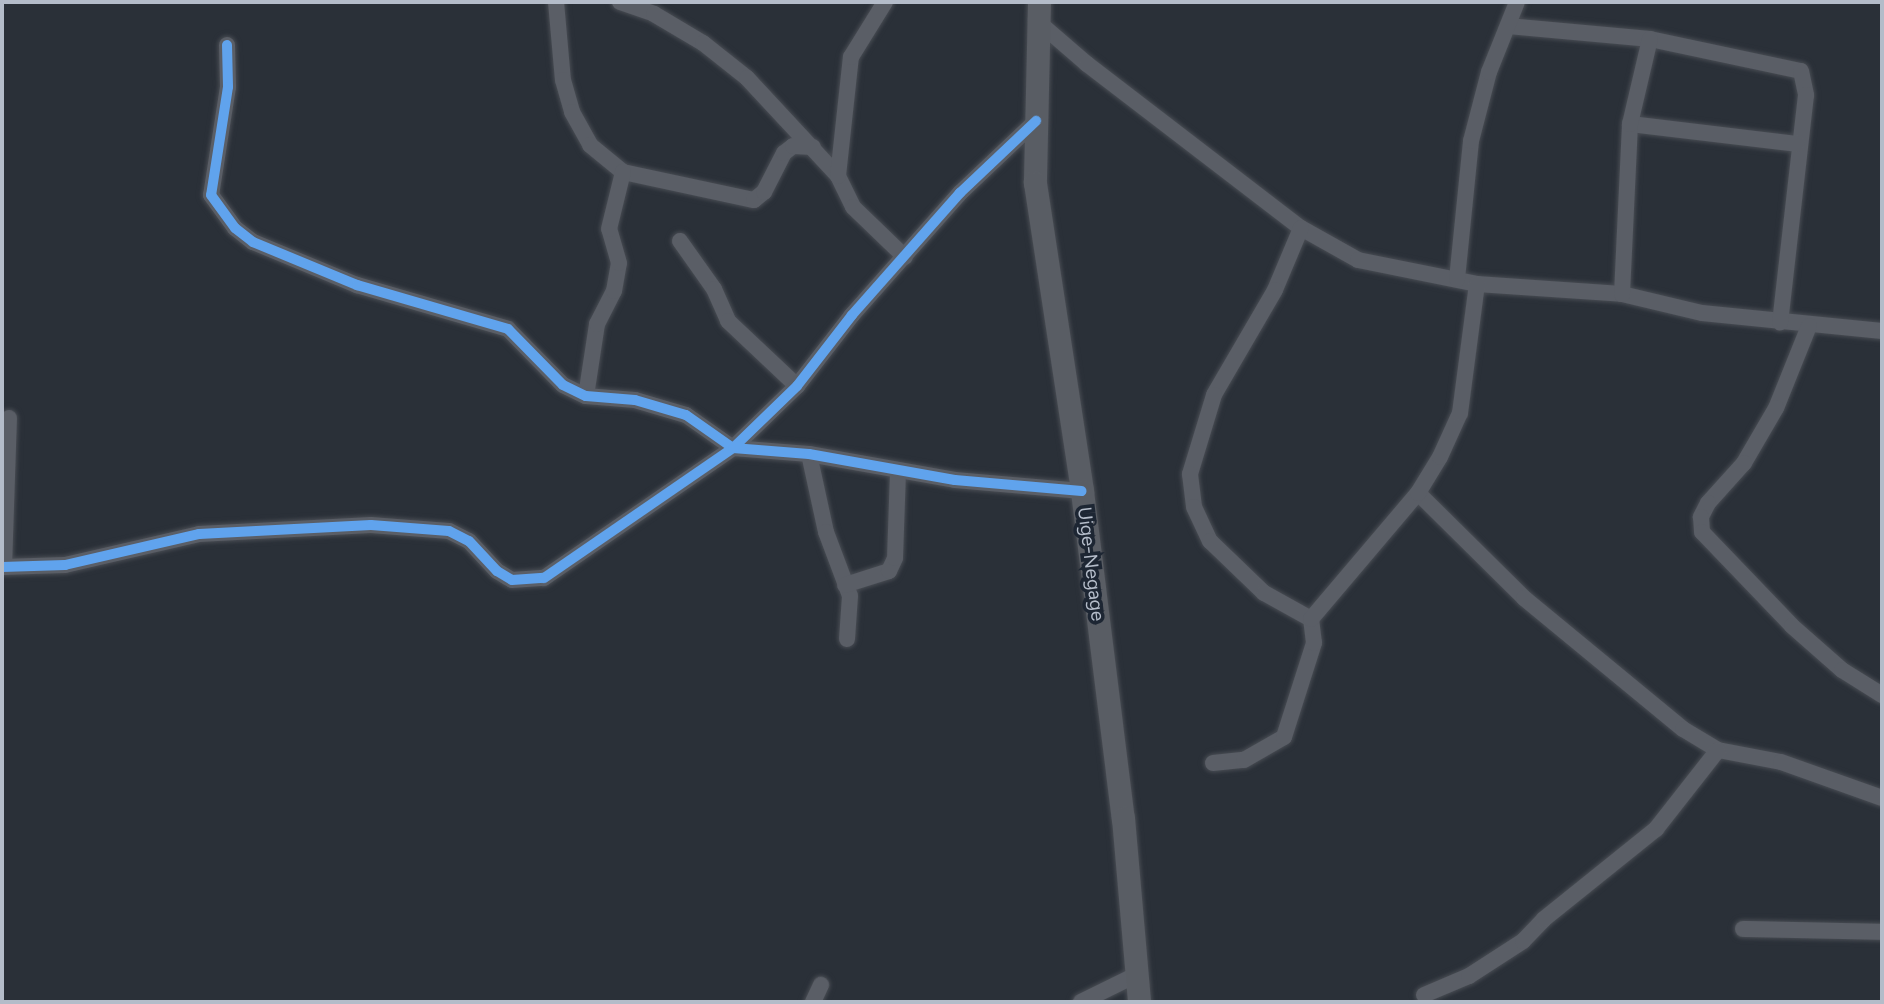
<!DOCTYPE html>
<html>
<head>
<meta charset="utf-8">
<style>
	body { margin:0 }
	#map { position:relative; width:1884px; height:1004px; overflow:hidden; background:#2a3038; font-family:Figtree,sans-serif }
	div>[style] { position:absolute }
	.roads { filter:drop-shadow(0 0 2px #484c53) drop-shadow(0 0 2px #484c53) }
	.street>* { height:16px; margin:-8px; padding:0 8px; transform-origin:8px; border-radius:8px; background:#5a5e66 }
	.secondary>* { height:23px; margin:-11.5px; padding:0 11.5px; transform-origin:11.5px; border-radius:11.5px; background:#595d64 }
	.cycleway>* { height:10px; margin:-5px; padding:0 5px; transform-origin:5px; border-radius:5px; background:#60a3ed }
	span { translate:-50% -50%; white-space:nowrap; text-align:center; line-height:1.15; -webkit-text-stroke:7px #1d2633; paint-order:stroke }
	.street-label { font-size:19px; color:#b4bcc9 }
	.frame { position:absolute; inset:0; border:4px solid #b4bcc9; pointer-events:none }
</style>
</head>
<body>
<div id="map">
	<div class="roads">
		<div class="street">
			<i style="left:556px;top:2px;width:78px;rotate:84.9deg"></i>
			<i style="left:563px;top:80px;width:33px;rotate:74deg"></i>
			<i style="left:572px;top:112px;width:38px;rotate:61deg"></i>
			<i style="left:590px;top:145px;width:43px;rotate:39.3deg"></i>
			<i style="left:623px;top:172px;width:134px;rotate:12.1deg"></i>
			<i style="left:754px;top:200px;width:13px;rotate:-39deg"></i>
			<i style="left:764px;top:192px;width:44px;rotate:-62.9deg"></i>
			<i style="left:784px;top:153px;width:11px;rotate:-38deg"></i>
			<i style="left:793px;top:146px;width:20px;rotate:3deg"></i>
			<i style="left:620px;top:2px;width:36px;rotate:19deg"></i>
			<i style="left:654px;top:14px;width:57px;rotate:30.6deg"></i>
			<i style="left:703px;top:43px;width:56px;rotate:38.5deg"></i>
			<i style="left:747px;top:78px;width:134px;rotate:47.1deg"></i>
			<i style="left:838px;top:176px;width:34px;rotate:64deg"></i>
			<i style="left:853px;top:207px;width:72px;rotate:43.9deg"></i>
			<i style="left:1036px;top:20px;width:67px;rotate:40.8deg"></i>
			<i style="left:1087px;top:64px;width:270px;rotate:37.5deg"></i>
			<i style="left:1301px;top:228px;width:65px;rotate:29.3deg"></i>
			<i style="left:1358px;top:260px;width:121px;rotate:11.4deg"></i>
			<i style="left:1477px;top:284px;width:145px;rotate:3.9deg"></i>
			<i style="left:1622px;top:294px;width:82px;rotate:13.4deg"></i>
			<i style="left:1702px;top:313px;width:181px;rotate:5.7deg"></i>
			<i style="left:1508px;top:26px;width:143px;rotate:5.2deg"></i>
			<i style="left:1650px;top:39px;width:154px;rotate:12deg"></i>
			<i style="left:1801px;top:71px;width:25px;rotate:78deg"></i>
			<i style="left:1806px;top:95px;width:229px;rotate:96.5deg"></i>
			<i style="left:227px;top:45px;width:42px;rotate:88.6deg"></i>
			<i style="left:228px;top:87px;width:109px;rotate:98.9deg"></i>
			<i style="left:211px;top:195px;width:41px;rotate:54deg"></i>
			<i style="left:235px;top:228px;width:23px;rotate:38deg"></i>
			<i style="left:253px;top:242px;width:113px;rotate:22.5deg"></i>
			<i style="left:357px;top:285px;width:157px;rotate:16.2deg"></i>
			<i style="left:508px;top:329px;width:78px;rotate:45.5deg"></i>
			<i style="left:563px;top:385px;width:25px;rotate:26deg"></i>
			<i style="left:586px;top:396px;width:49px;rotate:4.7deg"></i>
			<i style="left:635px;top:400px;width:53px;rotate:16.4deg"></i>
			<i style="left:686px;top:415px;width:57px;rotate:35.1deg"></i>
			<i style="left:733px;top:448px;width:76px;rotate:4.5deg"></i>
			<i style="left:809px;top:454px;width:148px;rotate:10.1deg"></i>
			<i style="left:955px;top:480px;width:127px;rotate:5deg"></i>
			<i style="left:1630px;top:124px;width:168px;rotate:6.8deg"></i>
			<i style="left:838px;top:176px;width:120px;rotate:-83.8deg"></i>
			<i style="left:851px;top:57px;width:65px;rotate:-58.3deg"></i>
			<i style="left:1301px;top:228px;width:67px;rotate:112.8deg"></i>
			<i style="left:1275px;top:290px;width:121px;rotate:120.2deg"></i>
			<i style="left:1214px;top:395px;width:83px;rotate:106.9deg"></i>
			<i style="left:1190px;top:474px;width:33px;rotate:83deg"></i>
			<i style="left:1194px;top:507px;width:38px;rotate:65deg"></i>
			<i style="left:1210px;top:541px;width:75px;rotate:43.9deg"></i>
			<i style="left:1264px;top:593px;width:54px;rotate:29deg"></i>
			<i style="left:680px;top:241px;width:59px;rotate:54.7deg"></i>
			<i style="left:714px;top:289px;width:35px;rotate:66deg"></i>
			<i style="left:728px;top:321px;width:95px;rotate:43.3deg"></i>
			<i style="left:1457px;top:279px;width:139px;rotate:-84.2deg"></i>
			<i style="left:1471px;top:141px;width:71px;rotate:-75.4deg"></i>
			<i style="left:1489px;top:72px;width:75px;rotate:-68.2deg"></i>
			<i style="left:1622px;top:294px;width:170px;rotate:-87.3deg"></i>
			<i style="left:1630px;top:124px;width:87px;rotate:-76.8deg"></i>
			<i style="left:1809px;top:326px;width:88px;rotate:111.9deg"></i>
			<i style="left:1776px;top:408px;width:64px;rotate:120.2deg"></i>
			<i style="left:1744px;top:463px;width:54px;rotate:132deg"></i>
			<i style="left:1708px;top:503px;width:16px;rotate:117deg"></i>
			<i style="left:1701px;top:517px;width:15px;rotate:86deg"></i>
			<i style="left:1702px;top:532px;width:130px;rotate:46.2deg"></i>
			<i style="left:1792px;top:626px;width:67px;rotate:41.3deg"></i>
			<i style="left:1842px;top:670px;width:47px;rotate:32deg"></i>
			<i style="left:586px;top:396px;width:73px;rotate:-81.3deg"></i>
			<i style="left:597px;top:324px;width:37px;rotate:-63deg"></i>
			<i style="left:614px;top:291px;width:28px;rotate:-80deg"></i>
			<i style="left:619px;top:263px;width:35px;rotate:-106deg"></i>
			<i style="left:609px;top:229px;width:59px;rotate:-76.2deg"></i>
			<i style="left:809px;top:454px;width:80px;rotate:77.7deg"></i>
			<i style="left:826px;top:532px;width:68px;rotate:69.4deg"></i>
			<i style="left:850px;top:596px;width:43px;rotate:94deg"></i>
			<i style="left:1418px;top:493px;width:149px;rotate:44.7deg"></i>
			<i style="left:1524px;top:598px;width:206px;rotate:39.5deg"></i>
			<i style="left:1683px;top:729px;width:41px;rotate:31deg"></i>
			<i style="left:1718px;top:750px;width:64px;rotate:10.8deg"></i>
			<i style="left:1781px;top:762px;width:107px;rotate:19.6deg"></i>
			<i style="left:2px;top:567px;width:63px;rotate:-1.8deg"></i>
			<i style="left:65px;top:565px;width:138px;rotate:-13deg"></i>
			<i style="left:199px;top:534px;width:172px;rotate:-3deg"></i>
			<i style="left:371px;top:525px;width:78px;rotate:4.4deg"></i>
			<i style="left:449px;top:531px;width:22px;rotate:27deg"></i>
			<i style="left:469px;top:541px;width:41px;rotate:47deg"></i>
			<i style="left:497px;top:571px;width:17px;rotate:31deg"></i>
			<i style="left:512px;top:580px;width:32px;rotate:-4deg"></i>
			<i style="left:544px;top:578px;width:229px;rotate:-34.5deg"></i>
			<i style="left:733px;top:448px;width:89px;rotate:-44.1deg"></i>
			<i style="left:797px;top:386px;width:90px;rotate:-52.2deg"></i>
			<i style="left:852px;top:315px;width:163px;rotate:-48.5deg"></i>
			<i style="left:960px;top:193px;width:105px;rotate:-43.5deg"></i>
			<i style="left:4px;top:567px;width:149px;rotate:-88.1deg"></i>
			<i style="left:845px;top:585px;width:46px;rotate:-17.7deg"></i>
			<i style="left:889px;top:571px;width:14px;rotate:-65deg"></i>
			<i style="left:895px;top:558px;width:86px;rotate:-88deg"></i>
			<i style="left:1213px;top:763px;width:31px;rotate:-6deg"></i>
			<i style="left:1244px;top:760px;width:46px;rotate:-29.9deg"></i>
			<i style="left:1284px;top:737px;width:99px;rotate:-72.3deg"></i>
			<i style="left:1314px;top:643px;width:24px;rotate:-97deg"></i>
			<i style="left:1311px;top:619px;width:165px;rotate:-49.7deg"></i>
			<i style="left:1418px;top:493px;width:42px;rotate:-58.6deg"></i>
			<i style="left:1440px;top:457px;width:48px;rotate:-65.6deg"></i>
			<i style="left:1460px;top:413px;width:130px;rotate:-82.5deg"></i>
			<i style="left:1743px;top:929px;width:139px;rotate:1.2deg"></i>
			<i style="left:1424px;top:995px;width:49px;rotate:-22.9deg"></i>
			<i style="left:1469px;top:976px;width:64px;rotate:-32.9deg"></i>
			<i style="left:1523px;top:941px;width:30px;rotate:-46deg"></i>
			<i style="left:1544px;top:919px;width:144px;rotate:-38.8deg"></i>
			<i style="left:1656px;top:829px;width:100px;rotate:-51.9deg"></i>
			<i style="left:813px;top:1002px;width:19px;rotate:-65deg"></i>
			<i style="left:1081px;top:1002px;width:64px;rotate:-26.2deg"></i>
		</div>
		<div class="secondary">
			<i style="left:1039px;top:2px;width:181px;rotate:91.3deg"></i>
			<i style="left:1035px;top:183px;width:312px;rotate:81.3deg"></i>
			<i style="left:1082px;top:491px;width:330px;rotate:82.9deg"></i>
			<i style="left:1123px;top:818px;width:185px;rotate:85deg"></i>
		</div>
	</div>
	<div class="cycleway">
		<i style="left:227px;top:45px;width:42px;rotate:88.6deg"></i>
		<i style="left:228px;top:87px;width:109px;rotate:98.9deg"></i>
		<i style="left:211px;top:195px;width:41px;rotate:54deg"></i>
		<i style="left:235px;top:228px;width:23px;rotate:38deg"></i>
		<i style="left:253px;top:242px;width:113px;rotate:22.5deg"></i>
		<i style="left:357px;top:285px;width:157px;rotate:16.2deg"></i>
		<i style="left:508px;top:329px;width:78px;rotate:45.5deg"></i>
		<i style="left:563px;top:385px;width:25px;rotate:26deg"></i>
		<i style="left:586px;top:396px;width:49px;rotate:4.7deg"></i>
		<i style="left:635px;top:400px;width:53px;rotate:16.4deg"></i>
		<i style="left:686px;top:415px;width:57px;rotate:35.1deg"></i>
		<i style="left:733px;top:448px;width:76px;rotate:4.5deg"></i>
		<i style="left:809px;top:454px;width:148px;rotate:10.1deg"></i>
		<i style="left:955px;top:480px;width:127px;rotate:5deg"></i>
		<i style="left:2px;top:567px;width:63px;rotate:-1.8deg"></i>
		<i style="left:65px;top:565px;width:138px;rotate:-13deg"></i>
		<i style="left:199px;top:534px;width:172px;rotate:-3deg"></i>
		<i style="left:371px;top:525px;width:78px;rotate:4.4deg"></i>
		<i style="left:449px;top:531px;width:22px;rotate:27deg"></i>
		<i style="left:469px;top:541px;width:41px;rotate:47deg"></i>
		<i style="left:497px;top:571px;width:17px;rotate:31deg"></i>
		<i style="left:512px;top:580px;width:32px;rotate:-4deg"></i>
		<i style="left:544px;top:578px;width:229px;rotate:-34.5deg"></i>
		<i style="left:733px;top:448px;width:89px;rotate:-44.1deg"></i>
		<i style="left:797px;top:386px;width:90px;rotate:-52.2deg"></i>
		<i style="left:852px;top:315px;width:163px;rotate:-48.5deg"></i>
		<i style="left:960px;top:193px;width:105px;rotate:-43.5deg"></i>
	</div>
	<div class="street-label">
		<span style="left:1091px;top:564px;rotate:83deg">Uige-Negage</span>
	</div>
	<div class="frame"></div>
</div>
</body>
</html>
